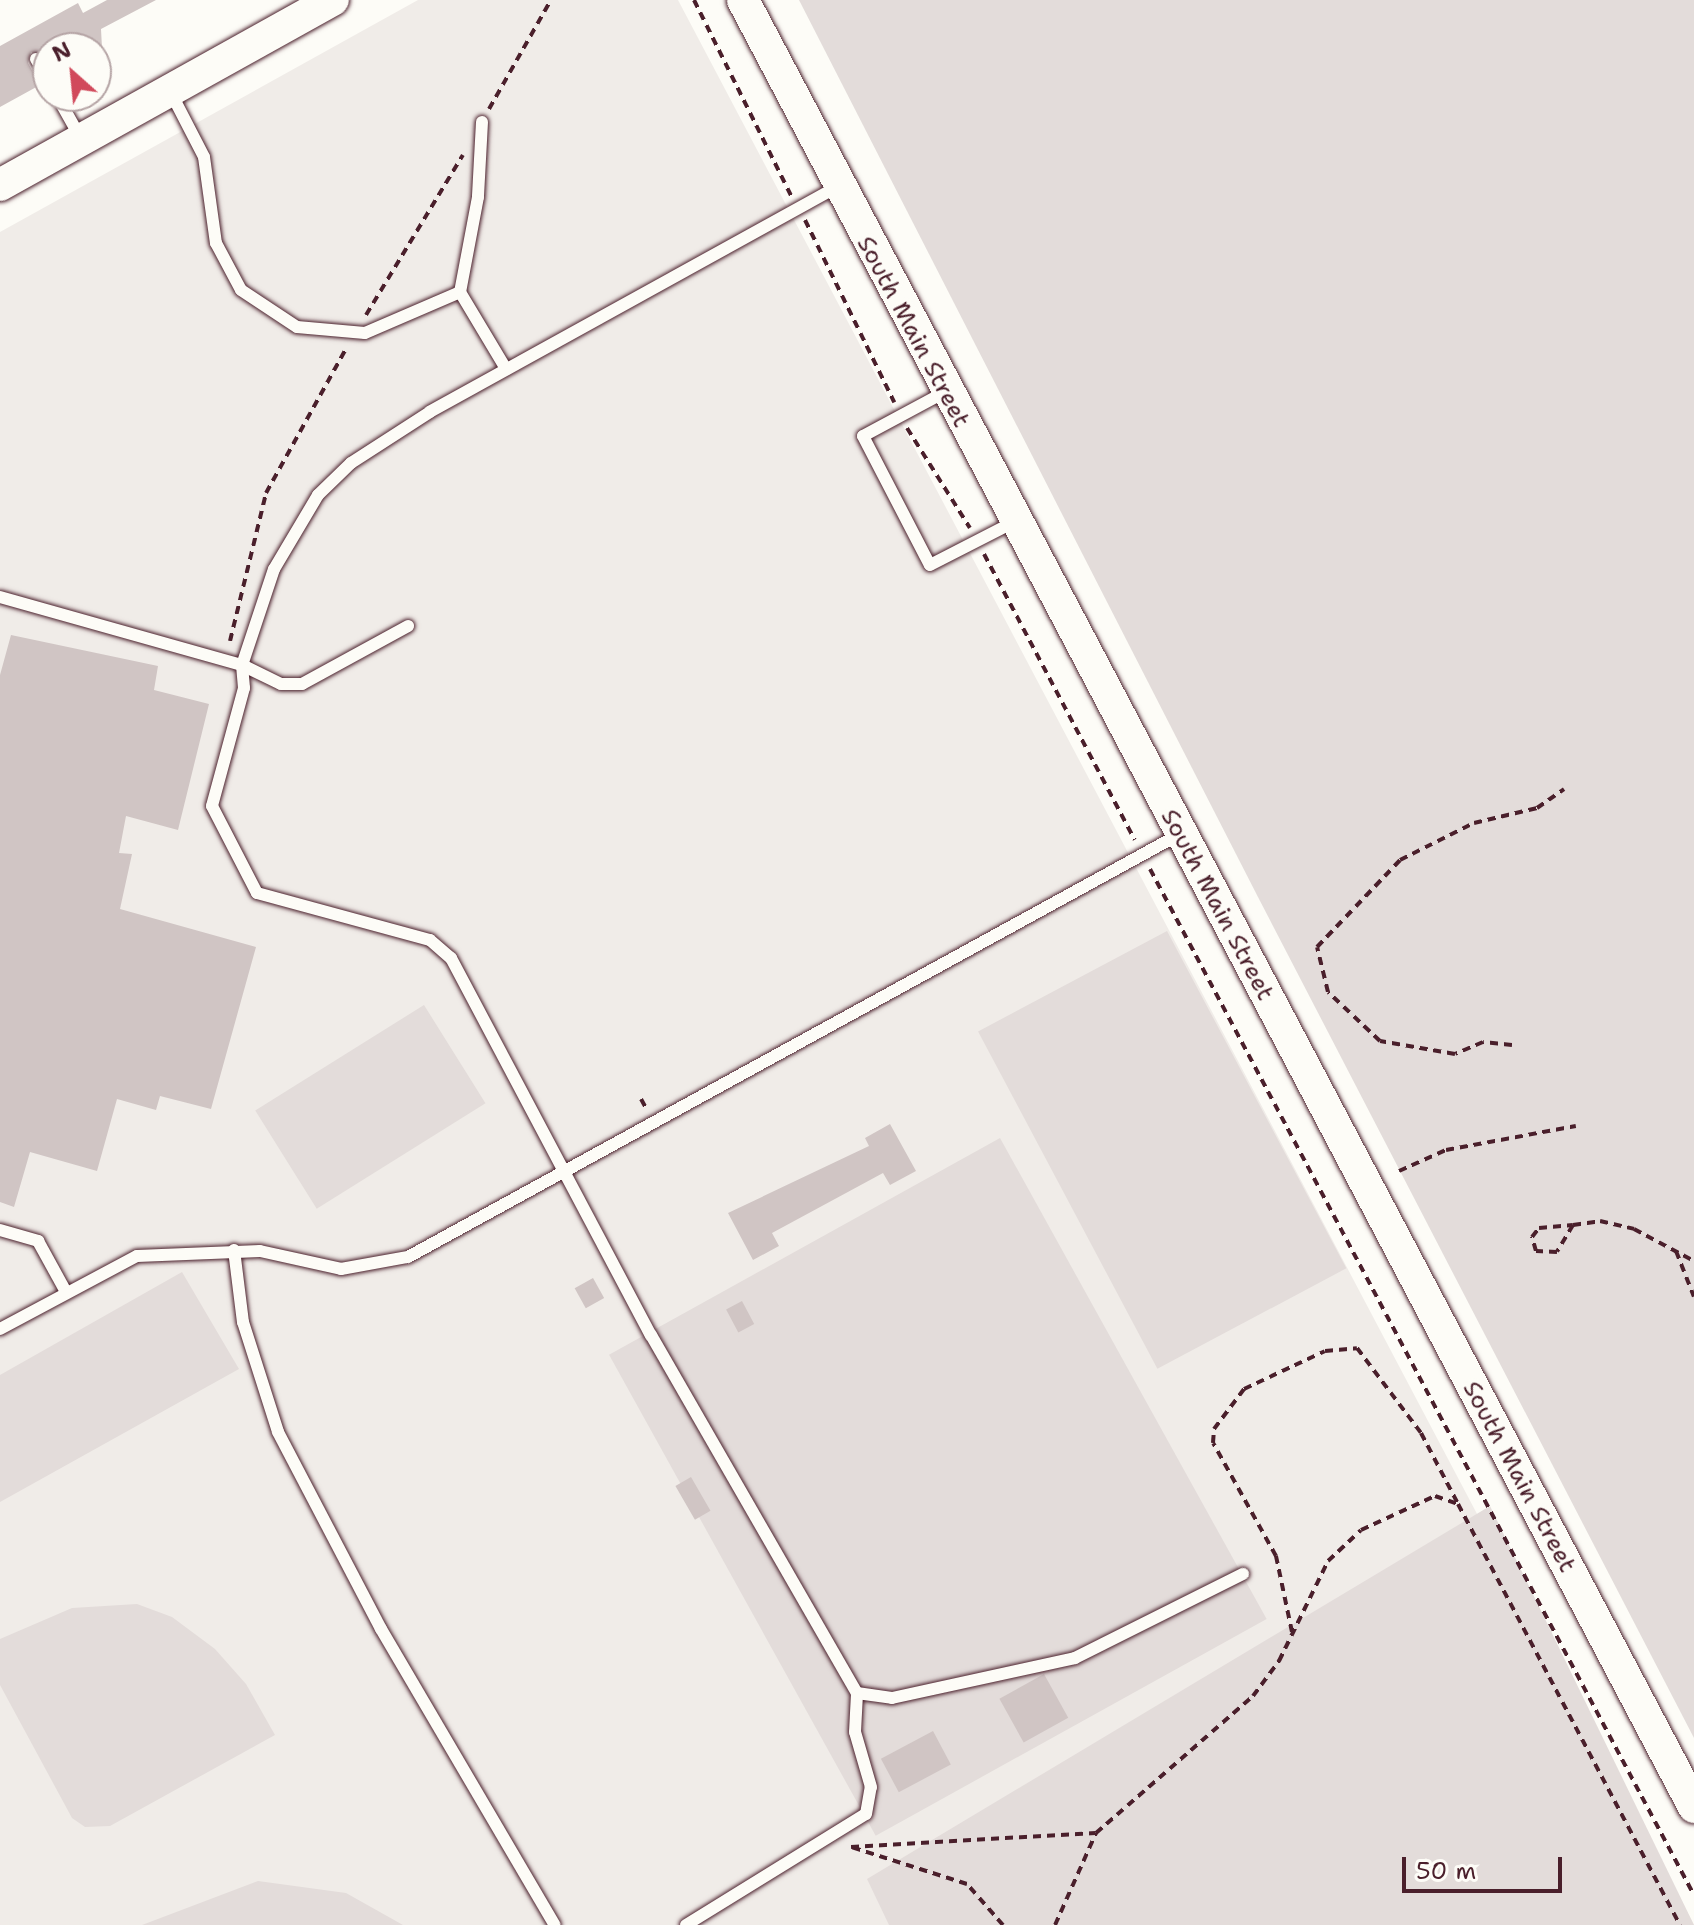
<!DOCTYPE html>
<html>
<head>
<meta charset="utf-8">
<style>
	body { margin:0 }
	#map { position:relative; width:1694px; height:1925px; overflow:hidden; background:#fdfcf7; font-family:"Shantell Sans",sans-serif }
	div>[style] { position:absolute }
	.built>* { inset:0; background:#f0ece8 }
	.green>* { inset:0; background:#e3dcda; transform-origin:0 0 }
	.building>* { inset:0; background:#d0c5c4; transform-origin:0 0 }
	.path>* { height:4px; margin-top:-2px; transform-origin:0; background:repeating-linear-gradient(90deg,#4a1f2b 0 8px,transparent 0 14px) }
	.roads { filter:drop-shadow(0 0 2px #4a1f2b) drop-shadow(0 0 2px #4a1f2b) }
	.service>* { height:12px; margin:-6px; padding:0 6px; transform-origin:6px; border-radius:6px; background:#fdfcf7 }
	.secondary>* { height:32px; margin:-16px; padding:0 16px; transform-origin:16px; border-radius:16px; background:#fdfcf7 }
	span { translate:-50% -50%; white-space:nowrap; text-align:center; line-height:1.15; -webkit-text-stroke:8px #fdfcf7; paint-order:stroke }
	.street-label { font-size:24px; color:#4a1f2b }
	.north { position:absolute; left:32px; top:32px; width:80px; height:80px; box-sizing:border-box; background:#fdfcf7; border:2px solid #b5a4a5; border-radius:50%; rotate:333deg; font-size:22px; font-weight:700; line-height:32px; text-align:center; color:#4a1f2b }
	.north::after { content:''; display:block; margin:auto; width:28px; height:36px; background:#d1495b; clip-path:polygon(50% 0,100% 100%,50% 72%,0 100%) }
	.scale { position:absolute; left:1402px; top:1857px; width:160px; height:36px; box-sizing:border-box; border:4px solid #4a1f2b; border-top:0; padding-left:10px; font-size:24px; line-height:28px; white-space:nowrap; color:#4a1f2b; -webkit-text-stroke:6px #fdfcf7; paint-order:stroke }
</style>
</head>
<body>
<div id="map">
	<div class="built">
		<i style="clip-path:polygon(418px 0,678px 0,1694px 1925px,0 1925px,0 232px)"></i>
	</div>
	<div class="green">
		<i style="clip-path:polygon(799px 0,1694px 0,1694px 1738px,1259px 899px)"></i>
		<i style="left:1167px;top:931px;width:382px;height:214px;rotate:62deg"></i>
		<i style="left:424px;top:1005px;width:116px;height:199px;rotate:58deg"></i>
		<i style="left:1000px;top:1138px;width:550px;height:447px;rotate:61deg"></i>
		<i style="clip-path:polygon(182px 1272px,239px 1369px,0 1502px,0 1375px)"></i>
		<i style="clip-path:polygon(1490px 1506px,1694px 1925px,889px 1925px,867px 1879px)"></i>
		<i style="clip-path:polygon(137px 1604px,172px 1617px,215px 1649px,246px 1684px,275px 1735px,110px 1826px,85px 1827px,72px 1818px,0 1685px,0 1639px,72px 1608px)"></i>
		<i style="clip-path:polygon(258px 1881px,346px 1893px,403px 1925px,142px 1925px)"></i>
	</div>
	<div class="building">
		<i style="clip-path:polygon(107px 0,156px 0,101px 29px,102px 48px,48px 48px,48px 62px,31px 52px,28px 63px,40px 85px,0 107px,0 46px,78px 3px,83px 13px)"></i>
		<i style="clip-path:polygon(11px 635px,158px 666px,154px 690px,209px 704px,178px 830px,126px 816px,119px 853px,132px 854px,120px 909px,256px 947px,211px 1109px,160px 1096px,156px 1110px,117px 1099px,97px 1171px,30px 1152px,14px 1207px,0 1202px,0 675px)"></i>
		<i style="clip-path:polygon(890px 1124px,916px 1171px,890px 1185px,883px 1173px,772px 1233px,779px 1246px,753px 1260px,728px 1213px,869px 1146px,865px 1138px)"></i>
		<i style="left:593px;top:1278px;width:23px;height:21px;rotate:61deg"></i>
		<i style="left:742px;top:1301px;width:26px;height:18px;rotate:62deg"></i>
		<i style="left:691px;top:1477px;width:39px;height:18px;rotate:60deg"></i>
		<i style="left:1044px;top:1674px;width:50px;height:51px;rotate:61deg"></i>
		<i style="left:933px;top:1731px;width:38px;height:59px;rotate:62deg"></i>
	</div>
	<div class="path">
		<i style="left:694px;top:0;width:218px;rotate:63.6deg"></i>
		<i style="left:489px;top:109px;width:125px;rotate:-60.4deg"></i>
		<i style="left:805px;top:220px;width:203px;rotate:63.9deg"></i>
		<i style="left:366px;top:315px;width:187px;rotate:-58.8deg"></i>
		<i style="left:907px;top:428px;width:118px;rotate:57.8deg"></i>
		<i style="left:984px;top:554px;width:323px;rotate:62.2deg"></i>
		<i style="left:230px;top:641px;width:152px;rotate:-76.3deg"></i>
		<i style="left:266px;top:493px;width:167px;rotate:-61deg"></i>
		<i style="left:1150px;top:869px;width:1161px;rotate:62.07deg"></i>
		<i style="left:1512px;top:1045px;width:29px;rotate:-174deg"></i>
		<i style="left:1483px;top:1042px;width:30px;rotate:157deg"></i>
		<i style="left:1455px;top:1054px;width:76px;rotate:-170.2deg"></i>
		<i style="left:1380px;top:1041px;width:71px;rotate:-136.7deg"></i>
		<i style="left:1328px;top:992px;width:46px;rotate:-103.7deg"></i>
		<i style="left:1317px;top:947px;width:120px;rotate:-46.3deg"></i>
		<i style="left:1400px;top:860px;width:83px;rotate:-26.6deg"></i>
		<i style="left:1474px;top:823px;width:65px;rotate:-13.4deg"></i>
		<i style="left:1537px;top:808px;width:33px;rotate:-35deg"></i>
		<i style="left:641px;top:1099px;width:10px;rotate:61deg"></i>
		<i style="left:1399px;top:1171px;width:51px;rotate:-24.1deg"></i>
		<i style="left:1446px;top:1150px;width:132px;rotate:-10.5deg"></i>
		<i style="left:1573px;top:1225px;width:27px;rotate:-8deg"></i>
		<i style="left:1600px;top:1221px;width:35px;rotate:13deg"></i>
		<i style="left:1634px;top:1229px;width:68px;rotate:28.1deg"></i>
		<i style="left:1573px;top:1225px;width:31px;rotate:121deg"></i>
		<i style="left:1557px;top:1252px;width:21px;rotate:-177deg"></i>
		<i style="left:1536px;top:1251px;width:15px;rotate:-106deg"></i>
		<i style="left:1532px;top:1237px;width:11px;rotate:-52deg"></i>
		<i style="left:1539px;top:1228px;width:34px;rotate:-5deg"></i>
		<i style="left:1676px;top:1251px;width:49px;rotate:68.6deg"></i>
		<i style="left:1292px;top:1632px;width:78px;rotate:-101.9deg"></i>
		<i style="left:1276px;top:1556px;width:129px;rotate:-119.1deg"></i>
		<i style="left:1213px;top:1443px;width:14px;rotate:-86deg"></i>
		<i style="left:1214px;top:1429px;width:50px;rotate:-53.1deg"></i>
		<i style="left:1244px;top:1389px;width:89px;rotate:-25.1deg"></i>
		<i style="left:1325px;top:1351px;width:32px;rotate:-5deg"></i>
		<i style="left:1357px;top:1348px;width:106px;rotate:53deg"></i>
		<i style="left:1421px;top:1433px;width:78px;rotate:62.4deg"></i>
		<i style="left:1003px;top:1925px;width:55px;rotate:-131.3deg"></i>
		<i style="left:967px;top:1884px;width:122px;rotate:-162.3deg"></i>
		<i style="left:851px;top:1847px;width:245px;rotate:-3.3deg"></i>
		<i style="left:1096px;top:1833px;width:208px;rotate:-41.1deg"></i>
		<i style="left:1253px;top:1696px;width:44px;rotate:-53.4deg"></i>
		<i style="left:1279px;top:1661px;width:111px;rotate:-63.9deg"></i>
		<i style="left:1328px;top:1561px;width:45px;rotate:-43.2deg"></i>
		<i style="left:1361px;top:1530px;width:81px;rotate:-24.7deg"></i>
		<i style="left:1435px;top:1496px;width:24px;rotate:19deg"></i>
		<i style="left:1458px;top:1504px;width:476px;rotate:62.2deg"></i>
		<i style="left:1055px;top:1925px;width:101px;rotate:-66deg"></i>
	</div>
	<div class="roads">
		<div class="service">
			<i style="left:36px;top:59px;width:24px;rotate:60deg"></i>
			<i style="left:170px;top:91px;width:74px;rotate:62.7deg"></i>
			<i style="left:204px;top:157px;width:87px;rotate:82.1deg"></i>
			<i style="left:216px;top:243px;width:53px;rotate:62deg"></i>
			<i style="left:241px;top:290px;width:67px;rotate:33.5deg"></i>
			<i style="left:297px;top:327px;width:68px;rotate:5deg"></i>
			<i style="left:365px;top:333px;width:103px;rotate:-23.3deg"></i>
			<i style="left:57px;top:96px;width:47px;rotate:60.7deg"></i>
			<i style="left:482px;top:122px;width:75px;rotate:93.1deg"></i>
			<i style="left:478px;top:197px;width:97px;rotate:100.7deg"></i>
			<i style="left:460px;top:292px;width:90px;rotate:59.1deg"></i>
			<i style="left:837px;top:187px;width:465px;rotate:151.1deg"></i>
			<i style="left:430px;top:412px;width:94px;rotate:147.2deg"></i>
			<i style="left:351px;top:463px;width:46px;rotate:135.9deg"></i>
			<i style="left:318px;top:495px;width:86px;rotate:120.7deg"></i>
			<i style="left:274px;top:569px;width:101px;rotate:108.4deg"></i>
			<i style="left:242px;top:665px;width:23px;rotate:85deg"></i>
			<i style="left:244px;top:688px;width:122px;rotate:105.2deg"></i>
			<i style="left:212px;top:806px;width:98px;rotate:62.7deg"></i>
			<i style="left:257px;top:893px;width:179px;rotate:15.2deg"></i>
			<i style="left:430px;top:940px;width:28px;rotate:41deg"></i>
			<i style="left:451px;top:958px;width:427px;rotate:62.1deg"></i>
			<i style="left:651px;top:1335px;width:413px;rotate:60.1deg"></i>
			<i style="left:857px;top:1693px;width:35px;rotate:8deg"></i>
			<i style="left:892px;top:1698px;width:187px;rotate:-12.3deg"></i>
			<i style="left:1075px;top:1658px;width:188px;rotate:-26.6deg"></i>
			<i style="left:945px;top:392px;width:93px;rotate:151.8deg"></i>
			<i style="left:863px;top:436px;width:145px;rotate:62.6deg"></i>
			<i style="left:930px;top:565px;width:94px;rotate:-27.1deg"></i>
			<i style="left:0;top:597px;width:251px;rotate:15.7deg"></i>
			<i style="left:242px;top:665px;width:43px;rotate:26deg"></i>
			<i style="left:281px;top:684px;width:21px"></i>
			<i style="left:302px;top:684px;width:121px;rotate:-28.7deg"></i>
			<i style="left:0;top:1230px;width:40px;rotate:16deg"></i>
			<i style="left:38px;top:1241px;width:58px;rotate:61.2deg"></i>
			<i style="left:234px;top:1250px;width:73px;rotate:82.9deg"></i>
			<i style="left:243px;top:1322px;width:115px;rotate:72.3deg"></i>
			<i style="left:278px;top:1432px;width:222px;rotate:62.4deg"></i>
			<i style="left:381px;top:1629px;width:343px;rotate:59.6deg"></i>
			<i style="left:0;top:1329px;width:155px;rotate:-28.1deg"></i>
			<i style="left:137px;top:1256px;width:123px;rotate:-2.3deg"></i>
			<i style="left:260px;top:1251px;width:83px;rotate:12.5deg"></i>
			<i style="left:341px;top:1269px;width:68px;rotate:-10.2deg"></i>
			<i style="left:408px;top:1257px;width:880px;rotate:-28.72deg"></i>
			<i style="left:686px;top:1925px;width:211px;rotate:-31.7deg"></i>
			<i style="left:866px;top:1814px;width:27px;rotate:-80deg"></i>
			<i style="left:871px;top:1787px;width:57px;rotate:-106.2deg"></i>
			<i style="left:855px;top:1732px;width:39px;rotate:-87deg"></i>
		</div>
		<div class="secondary">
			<i style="left:743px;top:0;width:2042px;rotate:62.24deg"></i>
			<i style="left:0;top:185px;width:381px;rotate:-29.1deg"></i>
		</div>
	</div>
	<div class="street-label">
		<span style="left:913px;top:332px;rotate:62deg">South Main Street</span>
		<span style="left:1217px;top:905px;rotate:62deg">South Main Street</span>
		<span style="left:1519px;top:1477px;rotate:62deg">South Main Street</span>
	</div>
	<div class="north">N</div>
	<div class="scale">50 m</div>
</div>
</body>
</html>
